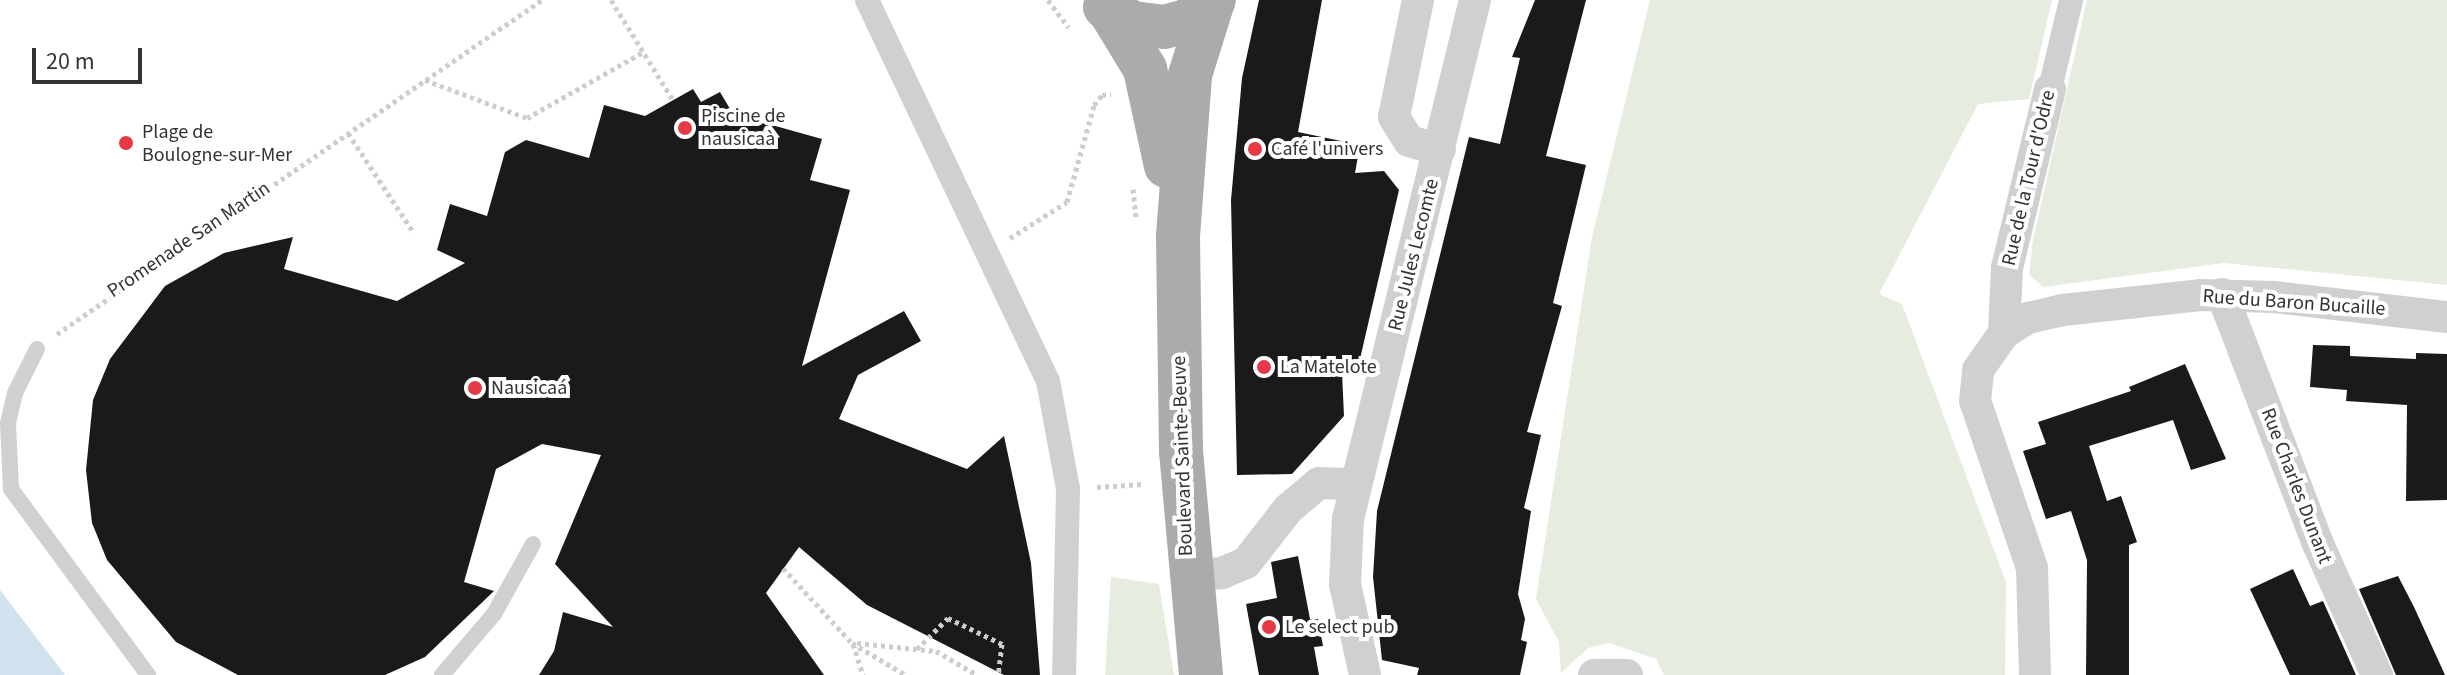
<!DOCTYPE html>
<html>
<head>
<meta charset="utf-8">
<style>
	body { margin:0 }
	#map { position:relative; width:2447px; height:675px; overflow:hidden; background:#fff; font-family:"Source Sans 3",sans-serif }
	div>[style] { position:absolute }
	.green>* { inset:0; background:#e6ecdf }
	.water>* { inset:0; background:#cfe2ee }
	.building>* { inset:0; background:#1a1a1a }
	.path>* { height:5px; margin-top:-2.5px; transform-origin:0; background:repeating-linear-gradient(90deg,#cdcdcd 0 4px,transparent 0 8px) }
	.service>* { height:16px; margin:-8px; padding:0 8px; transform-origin:8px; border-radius:8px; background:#d0d0d0 }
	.pedestrian>* { height:24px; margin:-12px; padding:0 12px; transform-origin:12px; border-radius:12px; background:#d0d0d0 }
	.minor>* { height:32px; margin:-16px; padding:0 16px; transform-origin:16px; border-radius:16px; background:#d0d0d0 }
	.primary>* { height:44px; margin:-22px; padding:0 22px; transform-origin:22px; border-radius:22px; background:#ababab }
	.dots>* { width:22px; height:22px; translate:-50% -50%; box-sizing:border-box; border:4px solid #fff; border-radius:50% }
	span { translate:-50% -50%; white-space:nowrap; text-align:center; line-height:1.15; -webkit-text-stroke:8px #fff; paint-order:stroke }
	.poi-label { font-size:20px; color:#333 }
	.left { translate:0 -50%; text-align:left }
	.street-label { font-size:20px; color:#333 }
	.scale { position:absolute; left:32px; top:48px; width:110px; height:36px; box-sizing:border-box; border:4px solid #333; border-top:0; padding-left:10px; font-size:24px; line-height:28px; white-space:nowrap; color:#333; -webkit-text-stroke:6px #fff; paint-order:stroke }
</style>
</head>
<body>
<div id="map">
	<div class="green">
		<i style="clip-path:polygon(1650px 0,2052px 0,2029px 99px,1978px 104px,1879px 294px,1902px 304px,2006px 582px,2005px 675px,1664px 675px,1656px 659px,1609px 643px,1588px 648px,1561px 673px,1559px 642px,1536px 599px,1592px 237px)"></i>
		<i style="clip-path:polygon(2087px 0,2447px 0,2447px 285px,2224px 263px,2043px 287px,2029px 275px,2033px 240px)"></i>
		<i style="clip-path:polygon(1111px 577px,1159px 584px,1174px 675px,1105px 675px)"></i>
	</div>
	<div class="water">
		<i style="clip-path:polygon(0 590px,65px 675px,0 675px)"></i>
	</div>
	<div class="building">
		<i style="clip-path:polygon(1259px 0,1322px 0,1298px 132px,1360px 145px,1355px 173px,1384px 171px,1399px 190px,1357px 372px,1342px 372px,1344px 416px,1292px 474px,1237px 475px,1231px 200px,1242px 78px)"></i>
		<i style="clip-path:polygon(1535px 0,1586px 0,1546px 156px,1586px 165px,1553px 303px,1562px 306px,1527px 432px,1541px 435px,1524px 508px,1531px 511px,1518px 594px,1525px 619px,1521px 640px,1527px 642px,1520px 675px,1417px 675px,1419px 668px,1382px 660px,1373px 577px,1377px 511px,1469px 137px,1500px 144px,1520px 58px,1512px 57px)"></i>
		<i style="clip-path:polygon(693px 89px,701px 102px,720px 92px,733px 114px,822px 139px,810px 180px,850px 190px,802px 366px,904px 311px,921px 341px,858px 375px,839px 419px,967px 469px,1004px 436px,1031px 563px,1040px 675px,1004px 675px,867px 605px,799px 547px,766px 593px,824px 675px,539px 675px,554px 651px,563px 612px,613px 627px,555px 564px,601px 455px,542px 444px,496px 469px,464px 582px,494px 591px,425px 657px,385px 675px,238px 675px,176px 642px,107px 560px,92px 523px,86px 470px,93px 400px,110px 359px,165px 286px,224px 253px,293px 237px,284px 269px,397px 301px,465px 263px,437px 250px,450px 204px,487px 216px,505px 152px,526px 140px,589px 158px,604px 105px,645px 116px)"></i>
		<i style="clip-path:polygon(2313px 345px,2350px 346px,2350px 356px,2416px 359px,2416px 353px,2447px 354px,2447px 500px,2406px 501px,2407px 405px,2346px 401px,2347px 390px,2310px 387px)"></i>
		<i style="clip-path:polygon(2185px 364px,2226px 459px,2191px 470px,2173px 420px,2089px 446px,2107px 501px,2121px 496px,2137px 542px,2129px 545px,2129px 675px,2086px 675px,2087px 560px,2071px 511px,2046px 519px,2023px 451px,2046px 444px,2038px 422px,2131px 391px,2129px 387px)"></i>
		<i style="clip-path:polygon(1298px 556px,1310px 619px,1318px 619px,1323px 646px,1314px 647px,1319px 675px,1259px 675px,1246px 604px,1277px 598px,1271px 562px)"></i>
		<i style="clip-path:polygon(2293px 569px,2310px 606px,2323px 601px,2356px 675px,2290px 675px,2250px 589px)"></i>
		<i style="clip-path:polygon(2398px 576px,2414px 607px,2445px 675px,2396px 675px,2359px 589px)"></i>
	</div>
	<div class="path">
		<i style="left:611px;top:0;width:118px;rotate:58.2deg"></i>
		<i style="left:1048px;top:0;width:34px;rotate:53deg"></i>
		<i style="left:425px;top:80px;width:109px;rotate:20.4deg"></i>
		<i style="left:527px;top:118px;width:133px;rotate:-29.6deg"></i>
		<i style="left:348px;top:133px;width:120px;rotate:56.6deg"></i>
		<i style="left:1133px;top:189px;width:30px;rotate:84deg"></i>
		<i style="left:1010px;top:238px;width:67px;rotate:-32.3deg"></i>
		<i style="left:1067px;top:202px;width:101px;rotate:-74.4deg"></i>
		<i style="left:1094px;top:105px;width:13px;rotate:-51deg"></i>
		<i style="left:1102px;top:95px;width:9px;rotate:-6deg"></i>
		<i style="left:57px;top:334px;width:589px;rotate:-34.55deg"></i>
		<i style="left:1097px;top:487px;width:46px;rotate:-3.7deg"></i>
		<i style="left:783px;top:568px;width:102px;rotate:47.4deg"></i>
		<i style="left:852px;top:643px;width:63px;rotate:30.7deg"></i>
		<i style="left:857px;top:643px;width:79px;rotate:5.8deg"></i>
		<i style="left:936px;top:651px;width:48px;rotate:30.3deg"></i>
		<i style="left:853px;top:644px;width:33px;rotate:72deg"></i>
		<i style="left:917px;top:649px;width:44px;rotate:-45deg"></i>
		<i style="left:948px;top:618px;width:60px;rotate:25.7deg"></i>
		<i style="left:1002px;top:644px;width:31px;rotate:97deg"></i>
	</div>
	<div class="service">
		<i style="left:37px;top:349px;width:49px;rotate:116.6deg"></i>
		<i style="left:15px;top:393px;width:31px;rotate:103deg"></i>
		<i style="left:8px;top:423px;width:66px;rotate:87.4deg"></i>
		<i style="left:11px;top:489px;width:231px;rotate:53.6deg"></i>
		<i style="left:442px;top:675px;width:80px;rotate:-49.6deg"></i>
		<i style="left:494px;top:614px;width:80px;rotate:-60.9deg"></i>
	</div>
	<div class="pedestrian">
		<i style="left:867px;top:0;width:422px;rotate:64.6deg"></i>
		<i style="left:1048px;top:381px;width:110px;rotate:79.5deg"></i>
		<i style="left:1068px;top:489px;width:186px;rotate:91.2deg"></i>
		<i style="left:2050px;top:89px;width:91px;rotate:-76.7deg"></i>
	</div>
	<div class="minor">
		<i style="left:1418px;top:0;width:119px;rotate:101.6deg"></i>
		<i style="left:1394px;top:117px;width:28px;rotate:58deg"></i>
		<i style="left:1409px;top:141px;width:32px;rotate:16deg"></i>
		<i style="left:2222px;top:294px;width:268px;rotate:69deg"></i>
		<i style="left:2318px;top:544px;width:144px;rotate:65.8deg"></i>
		<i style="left:2004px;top:333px;width:65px;rotate:-87.4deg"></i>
		<i style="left:2007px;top:268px;width:184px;rotate:-76.5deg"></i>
		<i style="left:1188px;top:575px;width:34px;rotate:-3deg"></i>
		<i style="left:1222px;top:573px;width:26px;rotate:-23deg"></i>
		<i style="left:1246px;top:563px;width:68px;rotate:-52.1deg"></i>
		<i style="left:1288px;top:509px;width:40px;rotate:-40deg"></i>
		<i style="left:1319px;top:483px;width:37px;rotate:2deg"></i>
		<i style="left:1365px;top:675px;width:93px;rotate:-102.4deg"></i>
		<i style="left:1345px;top:584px;width:65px;rotate:-87.4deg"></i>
		<i style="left:1348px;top:519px;width:534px;rotate:-76.25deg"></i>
		<i style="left:1594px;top:675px;width:33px"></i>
		<i style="left:2035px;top:675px;width:107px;rotate:-91.6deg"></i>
		<i style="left:2032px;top:568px;width:176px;rotate:-108.8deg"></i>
		<i style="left:1975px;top:401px;width:31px;rotate:-84deg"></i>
		<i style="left:1978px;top:370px;width:45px;rotate:-54.9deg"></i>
		<i style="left:2004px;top:333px;width:28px;rotate:-32deg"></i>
		<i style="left:2028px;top:318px;width:36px;rotate:-13deg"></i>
		<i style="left:2063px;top:310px;width:138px;rotate:-6.2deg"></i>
		<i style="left:2200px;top:295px;width:74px;rotate:1.5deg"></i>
		<i style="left:2274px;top:297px;width:174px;rotate:6.6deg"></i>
	</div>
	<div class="primary">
		<i style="left:1105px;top:7px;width:32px;rotate:30deg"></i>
		<i style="left:1133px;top:23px;width:31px;rotate:7deg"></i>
		<i style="left:1164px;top:27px;width:24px;rotate:-15deg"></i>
		<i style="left:1187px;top:21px;width:34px;rotate:-38deg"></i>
		<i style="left:1111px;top:13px;width:66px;rotate:58.7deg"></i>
		<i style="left:1145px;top:69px;width:99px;rotate:77.8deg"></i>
		<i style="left:1201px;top:675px;width:224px;rotate:-95.1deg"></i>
		<i style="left:1181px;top:452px;width:216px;rotate:-90.8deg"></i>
		<i style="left:1178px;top:236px;width:161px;rotate:-85.7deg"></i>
		<i style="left:1190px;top:75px;width:77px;rotate:-72.7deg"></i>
	</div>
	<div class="dots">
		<i style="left:685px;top:128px;background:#e63946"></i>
		<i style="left:126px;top:143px;background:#e63946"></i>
		<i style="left:1255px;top:149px;background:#e63946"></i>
		<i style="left:1264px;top:367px;background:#e63946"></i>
		<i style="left:475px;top:388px;background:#e63946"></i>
		<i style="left:1269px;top:627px;background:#e63946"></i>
	</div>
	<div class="poi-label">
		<span class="left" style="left:701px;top:128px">Piscine de<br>nausicaà</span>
		<span class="left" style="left:142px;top:144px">Plage de<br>Boulogne-sur-Mer</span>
		<span class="left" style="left:1271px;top:149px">Café l'univers</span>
		<span class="left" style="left:1280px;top:367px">La Matelote</span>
		<span class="left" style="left:491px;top:388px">Nausicaá</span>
		<span class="left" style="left:1285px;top:627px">Le select pub</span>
	</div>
	<div class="street-label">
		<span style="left:2029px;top:178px;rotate:-77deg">Rue de la Tour d'Odre</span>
		<span style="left:189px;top:240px;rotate:-34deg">Promenade San Martin</span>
		<span style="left:1414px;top:255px;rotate:-76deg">Rue Jules Lecomte</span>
		<span style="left:2294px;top:303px;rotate:4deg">Rue du Baron Bucaille</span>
		<span style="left:1183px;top:456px;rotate:-92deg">Boulevard Sainte-Beuve</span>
		<span style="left:2296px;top:486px;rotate:69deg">Rue Charles Dunant</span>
	</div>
	<div class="scale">20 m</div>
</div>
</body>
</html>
